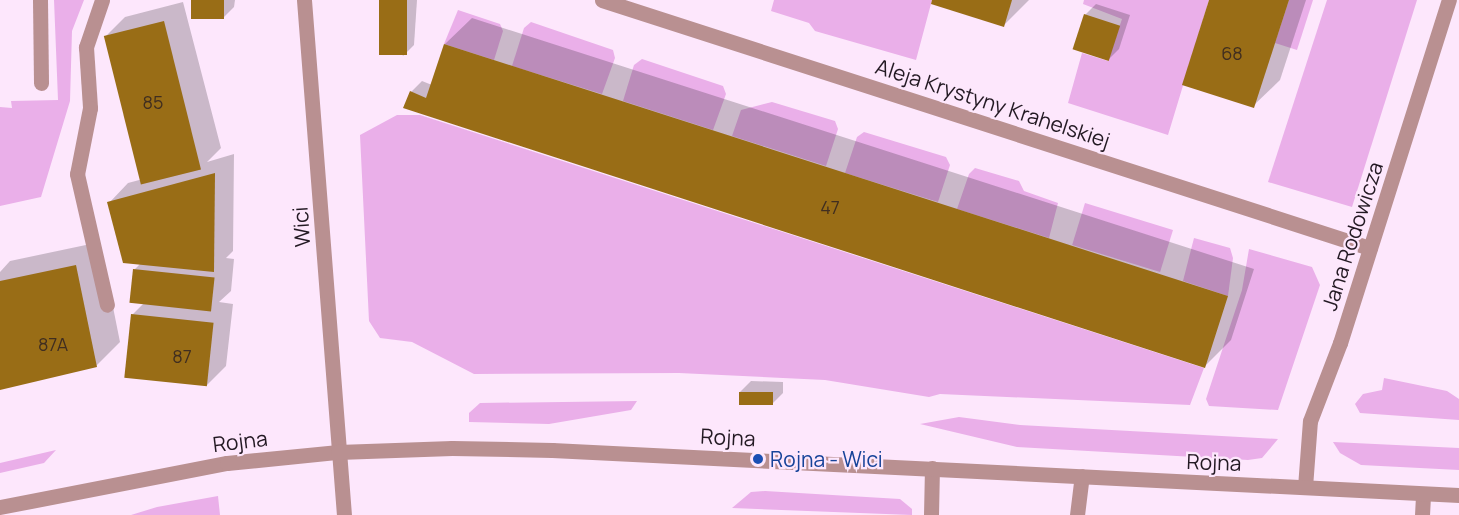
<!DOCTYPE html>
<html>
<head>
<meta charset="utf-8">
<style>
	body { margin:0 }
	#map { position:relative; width:1459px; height:515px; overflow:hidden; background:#fde7fc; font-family:Manrope,sans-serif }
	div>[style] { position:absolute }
	.green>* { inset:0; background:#eaafe9; transform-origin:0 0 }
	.shadow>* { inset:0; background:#0003 }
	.building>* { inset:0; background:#996d16; transform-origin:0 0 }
	.service>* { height:15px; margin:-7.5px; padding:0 7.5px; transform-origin:7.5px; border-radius:7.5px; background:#b99091 }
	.minor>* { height:15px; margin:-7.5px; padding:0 7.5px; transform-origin:7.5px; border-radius:7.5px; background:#b99091 }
	.tertiary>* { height:15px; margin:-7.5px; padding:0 7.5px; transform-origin:7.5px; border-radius:7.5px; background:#b99091 }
	.dots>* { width:16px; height:16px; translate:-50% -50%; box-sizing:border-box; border:3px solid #fde7fc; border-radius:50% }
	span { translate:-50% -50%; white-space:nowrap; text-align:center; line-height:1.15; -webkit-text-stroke:4.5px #fde7fc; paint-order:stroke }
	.number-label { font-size:18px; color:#402e20 }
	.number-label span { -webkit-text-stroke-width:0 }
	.street-label { font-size:21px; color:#231923 }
	.transit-label { font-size:21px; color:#164399 }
	.left { translate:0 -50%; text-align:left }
</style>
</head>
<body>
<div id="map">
	<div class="green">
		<i style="clip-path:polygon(54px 0,84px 0,72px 31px,70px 101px,41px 197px,0 206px,0 107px,12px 108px,11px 101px,58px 100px)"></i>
		<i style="clip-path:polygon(774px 0,932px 0,916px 60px,815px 31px,809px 23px,771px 11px)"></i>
		<i style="clip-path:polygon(1084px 0,1209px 0,1168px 135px,1068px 103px,1082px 53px,1108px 61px,1122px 19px,1083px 4px)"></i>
		<i style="clip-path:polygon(1289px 0,1313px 0,1297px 50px,1275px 43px)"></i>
		<i style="clip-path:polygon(1327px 0,1417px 0,1352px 207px,1268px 182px)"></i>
		<i style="clip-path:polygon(458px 10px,500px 24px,503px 31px,494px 60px,444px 44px)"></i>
		<i style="clip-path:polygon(531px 22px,613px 50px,615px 58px,602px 94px,512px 66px,524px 28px)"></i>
		<i style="clip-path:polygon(642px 59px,723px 86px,726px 94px,713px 130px,623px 101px,634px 65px)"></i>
		<i style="clip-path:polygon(772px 102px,835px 121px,838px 129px,826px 166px,732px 136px,741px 110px)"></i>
		<i style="clip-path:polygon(397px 115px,420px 115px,1204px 368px,1190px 405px,940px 394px,929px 397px,825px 380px,679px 373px,474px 374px,412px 342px,380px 338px,369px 321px,360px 135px)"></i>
		<i style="clip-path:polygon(864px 132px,946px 157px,950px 165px,938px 202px,845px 173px,857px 137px)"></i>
		<i style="clip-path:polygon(975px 168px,1019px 181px,1024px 191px,1058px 203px,1049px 238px,957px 209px,969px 174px)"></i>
		<i style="left:1085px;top:203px;width:92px;height:44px;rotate:17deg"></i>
		<i style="clip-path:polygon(1194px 238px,1230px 248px,1233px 258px,1228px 296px,1183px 281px)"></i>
		<i style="clip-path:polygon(1249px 249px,1312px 267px,1320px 285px,1278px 410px,1209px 406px,1206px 399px,1242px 290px)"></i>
		<i style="clip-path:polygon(1384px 378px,1447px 391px,1459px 399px,1459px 420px,1360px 413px,1355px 404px,1363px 394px,1382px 390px)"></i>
		<i style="clip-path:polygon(637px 401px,631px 410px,549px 424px,469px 422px,469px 413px,480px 403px)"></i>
		<i style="clip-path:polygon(959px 417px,1020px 425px,1278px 439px,1262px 458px,1248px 460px,1017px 447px,920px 424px)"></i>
		<i style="clip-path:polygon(1333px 442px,1459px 448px,1459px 470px,1361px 465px,1340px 453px)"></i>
		<i style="clip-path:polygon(56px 450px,44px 463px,0 473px,0 463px)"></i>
		<i style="clip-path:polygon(765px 491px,900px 499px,912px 509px,912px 515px,732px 508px,751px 492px)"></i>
		<i style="clip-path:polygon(218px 496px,220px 515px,131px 515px,157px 507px)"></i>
	</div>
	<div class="shadow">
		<i style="clip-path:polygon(192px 0,235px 0,234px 7px,223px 18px)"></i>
		<i style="clip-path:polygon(380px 0,417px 0,414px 45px,403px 56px)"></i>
		<i style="clip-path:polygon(933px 0,1029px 0,1003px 26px)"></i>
		<i style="clip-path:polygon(1211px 0,1306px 0,1280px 80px,1253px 106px)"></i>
		<i style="clip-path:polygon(183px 2px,221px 148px,207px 162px,234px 154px,233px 251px,226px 258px,234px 259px,231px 291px,219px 302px,233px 304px,226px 366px,207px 385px,132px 315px,144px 303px,134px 270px,141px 263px,109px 203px,128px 183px,143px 179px,106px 36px,125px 17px)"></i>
		<i style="clip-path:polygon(1096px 4px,1130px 15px,1119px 49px,1108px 60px,1085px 15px)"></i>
		<i style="clip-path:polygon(472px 18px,1254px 269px,1231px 340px,1204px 367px,421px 113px,411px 92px,422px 81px,432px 85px,445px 44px)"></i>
		<i style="clip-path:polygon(100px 242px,120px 342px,96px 366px,0 388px,0 272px,10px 261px)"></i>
		<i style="clip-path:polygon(751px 381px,783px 382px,783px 393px,772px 404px,740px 392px)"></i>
	</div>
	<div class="building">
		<i style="left:191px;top:0;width:33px;height:19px"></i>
		<i style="left:379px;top:0;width:28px;height:55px"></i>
		<i style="clip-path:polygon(932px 0,1012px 0,1004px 27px,931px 4px)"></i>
		<i style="clip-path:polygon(1209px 0,1289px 0,1254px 108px,1182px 85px)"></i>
		<i style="left:1084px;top:14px;width:38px;height:37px;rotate:18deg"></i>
		<i style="left:164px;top:21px;width:153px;height:62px;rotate:76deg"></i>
		<i style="clip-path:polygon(444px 44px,1228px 296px,1205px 368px,403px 108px,410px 91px,426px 98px)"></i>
		<i style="clip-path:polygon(215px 173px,214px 272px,123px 263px,107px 202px)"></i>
		<i style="clip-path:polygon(76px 265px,97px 367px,0 390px,0 281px)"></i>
		<i style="left:133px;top:269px;width:82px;height:34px;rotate:6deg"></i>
		<i style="left:131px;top:314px;width:83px;height:64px;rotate:6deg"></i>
		<i style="left:739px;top:392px;width:34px;height:13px"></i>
	</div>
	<div class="service">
		<i style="left:102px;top:0;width:50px;rotate:108.8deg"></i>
		<i style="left:86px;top:47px;width:61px;rotate:86.2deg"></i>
		<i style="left:90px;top:108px;width:67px;rotate:101.1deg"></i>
		<i style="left:77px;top:174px;width:134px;rotate:77.1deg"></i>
		<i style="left:931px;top:515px;width:47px;rotate:-88.8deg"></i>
		<i style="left:1422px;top:515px;width:21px;rotate:-87deg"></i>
	</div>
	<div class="minor">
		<i style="left:40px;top:0;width:83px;rotate:89.3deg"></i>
		<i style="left:304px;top:0;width:517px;rotate:85.56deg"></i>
		<i style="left:602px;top:0;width:807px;rotate:17.9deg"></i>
		<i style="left:1305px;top:487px;width:66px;rotate:-85.7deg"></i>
		<i style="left:1310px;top:421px;width:84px;rotate:-69deg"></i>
		<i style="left:1340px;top:343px;width:360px;rotate:-72.4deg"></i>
		<i style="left:1077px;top:515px;width:39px;rotate:-83deg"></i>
	</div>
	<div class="tertiary">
		<i style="left:0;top:507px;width:231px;rotate:-11deg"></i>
		<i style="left:227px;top:463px;width:112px;rotate:-5.7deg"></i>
		<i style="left:338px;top:452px;width:114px;rotate:-2deg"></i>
		<i style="left:452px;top:448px;width:100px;rotate:1.1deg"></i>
		<i style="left:552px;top:450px;width:908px;rotate:2.84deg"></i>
	</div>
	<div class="dots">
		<i style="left:758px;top:459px;background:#1a4fb4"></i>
	</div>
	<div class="number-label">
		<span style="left:1232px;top:53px">68</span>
		<span style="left:153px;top:102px">85</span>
		<span style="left:830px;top:207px">47</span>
		<span style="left:53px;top:344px">87A</span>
		<span style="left:182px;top:356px">87</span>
	</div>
	<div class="street-label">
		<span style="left:993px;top:103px;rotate:18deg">Aleja Krystyny Krahelskiej</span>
		<span style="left:301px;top:227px;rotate:-94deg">Wici</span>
		<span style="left:1352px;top:236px;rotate:-72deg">Jana Rodowicza</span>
		<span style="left:728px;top:437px;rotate:3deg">Rojna</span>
		<span style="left:240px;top:441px;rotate:-7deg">Rojna</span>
		<span style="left:1214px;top:462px;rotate:2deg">Rojna</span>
	</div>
	<div class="transit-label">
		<span class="left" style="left:770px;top:459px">Rojna - Wici</span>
	</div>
</div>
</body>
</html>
